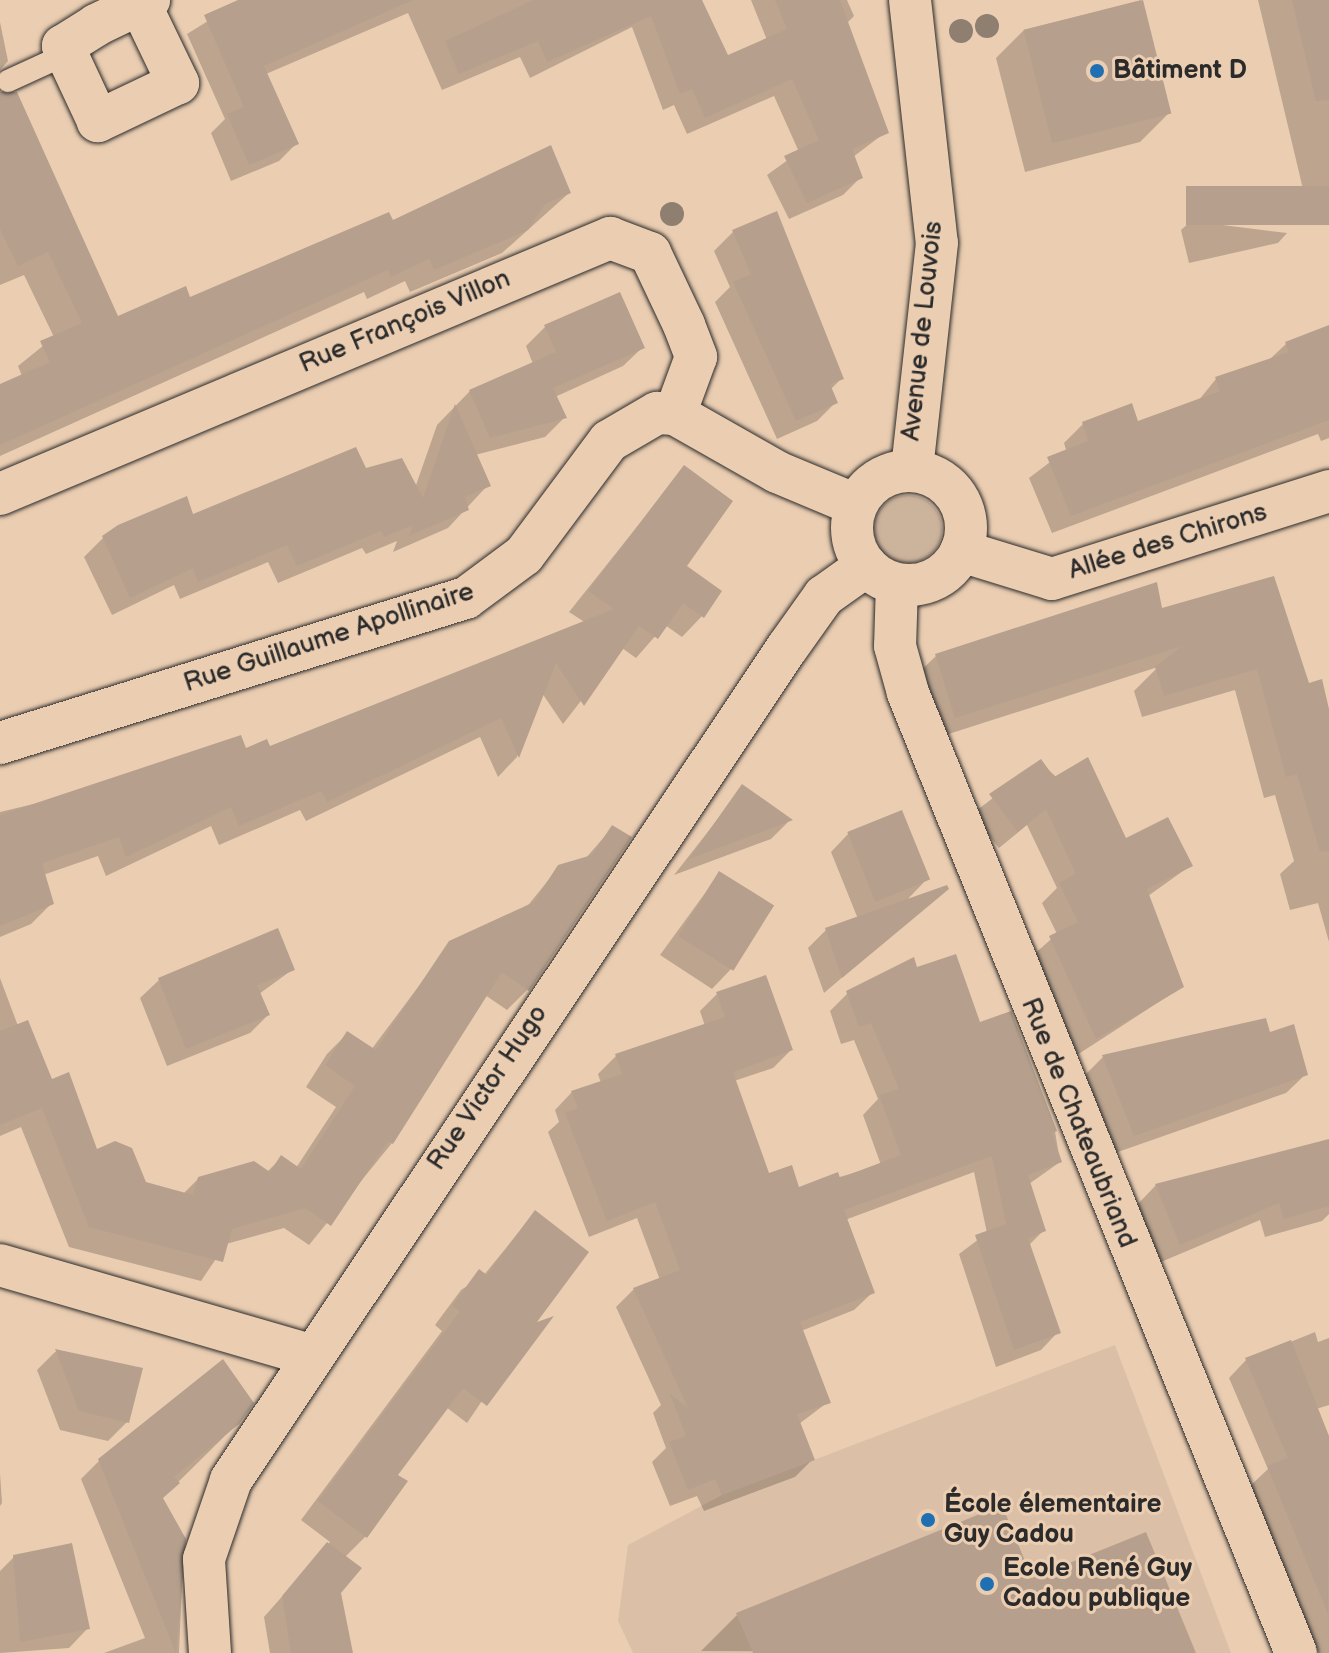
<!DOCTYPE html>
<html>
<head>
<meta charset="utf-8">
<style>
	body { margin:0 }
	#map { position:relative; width:1329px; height:1653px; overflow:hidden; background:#ebceb2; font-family:"Balsamiq Sans",sans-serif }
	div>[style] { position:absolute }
	.built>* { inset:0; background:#dbc0a7 }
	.green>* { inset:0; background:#ccb39c }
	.round { border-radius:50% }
	.shadow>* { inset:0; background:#0003 }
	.building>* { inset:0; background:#b6a08d; transform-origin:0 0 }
	.roads { filter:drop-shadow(0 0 2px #2b2b2b) drop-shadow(0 0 2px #2b2b2b) }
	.lane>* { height:22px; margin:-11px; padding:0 11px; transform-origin:11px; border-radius:11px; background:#ebceb2 }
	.street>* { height:42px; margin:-21px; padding:0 21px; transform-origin:21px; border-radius:21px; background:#ebceb2 }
	.street>.ring { margin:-21px; padding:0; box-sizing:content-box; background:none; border:42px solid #ebceb2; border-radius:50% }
	.trees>* { width:24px; height:24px; margin:-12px; border-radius:50%; background:#8f7f71 }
	.dots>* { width:22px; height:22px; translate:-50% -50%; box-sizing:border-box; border:4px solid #ebceb2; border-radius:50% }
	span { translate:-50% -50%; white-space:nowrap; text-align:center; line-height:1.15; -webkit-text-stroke:6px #ebceb2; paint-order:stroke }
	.poi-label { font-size:26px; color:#2b2b2b; font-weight:700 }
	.left { translate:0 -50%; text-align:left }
	.street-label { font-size:26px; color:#2b2b2b }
</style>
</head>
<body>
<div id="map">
	<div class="built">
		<i style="clip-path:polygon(1115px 1345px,1231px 1653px,633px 1653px,618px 1621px,628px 1545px,722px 1495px)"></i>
	</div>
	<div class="green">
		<i class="round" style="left:874px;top:495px;width:68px;height:68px"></i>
	</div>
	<div class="shadow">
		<i style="clip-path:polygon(242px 0,700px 0,727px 58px,767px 40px,751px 0,847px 0,854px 16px,847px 23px,886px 132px,853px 157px,861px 177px,843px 195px,789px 219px,767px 175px,799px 152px,774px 96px,687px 134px,674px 105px,663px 110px,632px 27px,530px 78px,520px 57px,442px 90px,408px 13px,266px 74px,297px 143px,279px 161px,231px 181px,211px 133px,225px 119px,187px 34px)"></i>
		<i style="clip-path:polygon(1141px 0,1168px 114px,1140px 142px,1025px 172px,996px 58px,1024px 30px)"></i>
		<i style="clip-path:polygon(1258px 0,1329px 0,1329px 201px,1307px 206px)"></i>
		<i style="clip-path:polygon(0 22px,8px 61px,0 70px)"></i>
		<i style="clip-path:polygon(0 95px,117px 318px,189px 299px,392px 223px,569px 193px,502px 253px,410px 292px,405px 281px,367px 299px,364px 292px,0 456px,0 386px,22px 376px,18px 366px,54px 337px,24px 275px,0 285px)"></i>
		<i style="clip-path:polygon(1191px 221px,1287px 233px,1278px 243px,1189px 263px,1181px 230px)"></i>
		<i style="clip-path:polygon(733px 232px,842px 378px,830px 390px,836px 402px,817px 421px,777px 439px,715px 302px,730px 287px,714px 251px)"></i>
		<i style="clip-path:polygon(619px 294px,643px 347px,623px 366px,555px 397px,564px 418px,545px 437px,475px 455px,488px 485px,448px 528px,393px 552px,397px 541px,366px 554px,362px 548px,278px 583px,268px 562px,180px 599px,174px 585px,112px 615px,84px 557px,103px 538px,185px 499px,192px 516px,364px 470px,415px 488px,437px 425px,470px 391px,533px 364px,526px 346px,545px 327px)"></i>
		<i style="clip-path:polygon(1329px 327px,1329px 438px,1321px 441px,1318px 434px,1052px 533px,1029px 478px,1066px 450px,1064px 443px,1083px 424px,1137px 424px,1198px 401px,1216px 379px,1268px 361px,1286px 344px)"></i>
		<i style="clip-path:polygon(684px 468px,684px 566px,702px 616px,682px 637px,665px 625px,636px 658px,622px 648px,563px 724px,542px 693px,517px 757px,498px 777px,480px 737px,306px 821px,300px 810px,219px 845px,211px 826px,106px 876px,98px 856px,43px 875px,52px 903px,31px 924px,0 937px,0 812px,269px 748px,586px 623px,569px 612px)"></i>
		<i style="clip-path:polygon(1160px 611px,1308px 685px,1329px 713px,1329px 942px,1318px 903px,1290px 910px,1280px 874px,1294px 861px,1275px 795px,1264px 798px,1235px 690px,1142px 717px,1134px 691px,1158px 667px,933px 739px,913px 678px,936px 656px)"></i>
		<i style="clip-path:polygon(1040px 762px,1125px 840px,1190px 866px,1148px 896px,1182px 987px,1077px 1055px,1032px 956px,1057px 934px,1042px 903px,1057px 888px,1027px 825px,999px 848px,972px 814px)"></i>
		<i style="clip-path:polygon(743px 787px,790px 820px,771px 839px,674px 875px)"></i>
		<i style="clip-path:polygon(612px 828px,527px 990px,507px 1010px,485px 995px,392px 1143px,309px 1245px,284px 1228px,226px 1244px,201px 1281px,69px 1247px,21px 1127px,0 1136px,0 978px,18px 1026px,96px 1151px,144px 1183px,183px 1194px,199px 1178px,267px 1172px,281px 1158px,296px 1168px,336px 1107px,306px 1087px,327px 1054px,347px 1034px,371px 1050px,451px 943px,525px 909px,559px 867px,585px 859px)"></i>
		<i style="clip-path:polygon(848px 834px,927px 879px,904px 903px,947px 888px,824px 993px,808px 948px,826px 930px,858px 919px,831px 852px)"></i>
		<i style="clip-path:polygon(719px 874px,731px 969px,712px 989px,660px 955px)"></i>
		<i style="clip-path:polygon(916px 969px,978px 1024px,1055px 1131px,1060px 1162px,1029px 1184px,1043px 1231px,1029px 1245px,1058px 1332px,1041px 1350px,996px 1367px,959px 1254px,987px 1233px,974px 1172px,845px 1220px,872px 1293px,854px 1310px,801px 1331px,828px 1402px,799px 1424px,812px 1460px,795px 1477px,704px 1511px,697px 1496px,670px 1506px,652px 1462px,666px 1448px,653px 1413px,661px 1405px,616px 1307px,634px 1289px,660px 1280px,637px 1218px,589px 1237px,548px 1132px,559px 1122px,555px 1110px,572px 1092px,601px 1083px,598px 1074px,616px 1056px,705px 1026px,700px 1011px,717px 994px,791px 1050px,773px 1068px,734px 1081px,768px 1176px,798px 1189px,881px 1165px,863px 1115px,878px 1099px,854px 1040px,841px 1044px,830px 1011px,848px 993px)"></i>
		<i style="clip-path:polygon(292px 970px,259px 994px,268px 1015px,250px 1033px,167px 1066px,140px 998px,159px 980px)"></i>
		<i style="clip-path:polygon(1269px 1034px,1306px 1074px,1286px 1093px,1115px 1153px,1084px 1076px,1103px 1057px)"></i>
		<i style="clip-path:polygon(1329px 1160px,1329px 1214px,1322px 1221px,1265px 1237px,1260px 1220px,1161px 1262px,1137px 1205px,1156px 1185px)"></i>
		<i style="clip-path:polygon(535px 1212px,532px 1327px,467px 1423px,446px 1407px,396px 1475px,365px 1537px,344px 1558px,339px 1592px,351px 1653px,270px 1653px,264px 1617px,330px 1542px,301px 1520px,442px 1331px,435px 1325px,461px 1290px,484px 1275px)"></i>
		<i style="clip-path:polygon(1315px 1332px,1318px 1342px,1329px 1338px,1329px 1405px,1316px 1409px,1329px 1442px,1329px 1653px,1319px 1653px,1250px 1486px,1268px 1469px,1229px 1378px,1246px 1360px)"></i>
		<i style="clip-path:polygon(55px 1352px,141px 1370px,127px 1422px,108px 1441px,60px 1430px,37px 1370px)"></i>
		<i style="clip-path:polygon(238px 1423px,161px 1499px,184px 1539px,179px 1653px,104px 1653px,145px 1638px,81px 1479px,100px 1460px)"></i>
		<i style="clip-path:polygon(0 1473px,2px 1503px,0 1506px)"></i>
		<i style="clip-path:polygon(14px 1557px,88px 1628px,69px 1648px,0 1653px,0 1571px)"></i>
		<i style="clip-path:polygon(1031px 1580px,1194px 1653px,701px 1651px,737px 1615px)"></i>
	</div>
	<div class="building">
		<i style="clip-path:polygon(238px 0,413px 0,264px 66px,299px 144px,249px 165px,227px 114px,244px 107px,204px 15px)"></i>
		<i style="clip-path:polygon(533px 0,702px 0,728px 55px,787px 29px,775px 0,840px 0,889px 133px,852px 149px,863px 178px,807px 203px,784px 156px,819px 140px,792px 79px,705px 118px,692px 89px,680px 94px,651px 16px,547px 62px,538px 41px,459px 74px,445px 41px)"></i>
		<i style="left:1143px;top:0;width:117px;height:123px;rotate:76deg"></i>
		<i style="clip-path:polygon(1292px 0,1329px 0,1329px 100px,1316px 101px)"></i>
		<i style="clip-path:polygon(0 92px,17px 92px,118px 316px,186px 286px,190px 297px,389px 212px,393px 220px,551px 145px,571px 193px,545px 204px,528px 230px,434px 270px,429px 259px,391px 277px,388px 270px,0 445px,0 384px,50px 362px,40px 341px,82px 323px,48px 252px,18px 266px,0 229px)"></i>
		<i style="left:1329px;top:186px;width:39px;height:143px;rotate:90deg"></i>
		<i style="clip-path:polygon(777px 211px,844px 379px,830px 384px,838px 403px,796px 421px,733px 282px,751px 274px,732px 230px)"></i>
		<i style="clip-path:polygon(620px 292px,645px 348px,553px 388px,567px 418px,490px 438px,469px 390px,556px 352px,544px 325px)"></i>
		<i style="clip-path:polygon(1329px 325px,1329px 420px,1071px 516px,1047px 457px,1088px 441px,1082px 422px,1132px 403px,1138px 421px,1220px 391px,1215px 377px,1289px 352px,1285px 342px)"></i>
		<i style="clip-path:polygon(455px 404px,491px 486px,465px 497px,469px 510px,409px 536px,413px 525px,384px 537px,381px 531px,297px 566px,287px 545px,198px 582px,193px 568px,130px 598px,102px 536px,118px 525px,187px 496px,193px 514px,356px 447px,366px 468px,402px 458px,423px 498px)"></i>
		<i style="clip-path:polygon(684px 465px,733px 501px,687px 566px,722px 591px,704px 618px,683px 603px,658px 639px,639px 626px,584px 706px,556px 663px,519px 758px,501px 718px,327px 802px,321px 791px,239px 826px,231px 807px,126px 857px,119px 837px,42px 863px,54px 904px,0 926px,0 815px,241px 735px,246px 748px,267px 739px,270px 746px,614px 609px,588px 591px)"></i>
		<i style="clip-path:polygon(1274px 576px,1309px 683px,1322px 679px,1329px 709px,1329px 851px,1320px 852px,1297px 774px,1286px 777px,1257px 669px,1164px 696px,1155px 667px,1182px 646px,955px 718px,935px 654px,1157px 582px,1162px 608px)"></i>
		<i style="clip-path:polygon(1088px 757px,1126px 838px,1168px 817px,1193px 866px,1147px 889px,1184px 987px,1096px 1039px,1049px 936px,1078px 922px,1059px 883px,1076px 874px,1046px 809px,1018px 832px,989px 794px,1041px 759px,1054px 777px)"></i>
		<i style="clip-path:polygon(742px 784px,793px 820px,689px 859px)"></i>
		<i style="left:902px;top:810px;width:75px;height:59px;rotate:68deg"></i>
		<i style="clip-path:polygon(612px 825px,632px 837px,529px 991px,502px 972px,393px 1144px,388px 1141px,331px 1226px,305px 1208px,232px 1229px,223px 1262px,89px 1227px,42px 1108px,0 1125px,0 1031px,28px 1020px,52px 1079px,69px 1072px,97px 1149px,115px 1141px,132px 1148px,146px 1182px,193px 1195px,198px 1177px,254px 1161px,270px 1172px,281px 1155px,301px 1169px,355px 1086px,325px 1065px,347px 1031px,376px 1050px,449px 941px,534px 902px,558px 865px,592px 855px)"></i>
		<i style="left:719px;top:871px;width:65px;height:77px;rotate:32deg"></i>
		<i style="clip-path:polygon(947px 885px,949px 889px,842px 978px,825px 928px)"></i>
		<i style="clip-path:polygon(278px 928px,295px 970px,257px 985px,270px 1015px,186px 1049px,158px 978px)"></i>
		<i style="clip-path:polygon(956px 954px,980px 1022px,1011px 1011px,1057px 1131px,1052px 1133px,1062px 1162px,1028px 1175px,1046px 1231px,1028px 1238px,1061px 1333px,1014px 1350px,975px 1235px,1006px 1224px,992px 1156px,844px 1210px,875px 1293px,800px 1322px,831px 1403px,797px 1414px,815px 1460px,722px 1495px,715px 1479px,688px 1490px,669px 1442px,686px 1436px,670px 1394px,688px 1408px,633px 1288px,680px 1270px,655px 1202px,607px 1221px,565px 1113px,578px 1108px,571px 1091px,622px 1074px,615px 1054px,725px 1017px,716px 992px,766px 975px,793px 1050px,733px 1072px,769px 1173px,792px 1165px,799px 1187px,838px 1172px,840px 1178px,901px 1155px,879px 1095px,899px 1089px,871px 1023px,859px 1027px,846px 991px,914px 957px,917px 967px)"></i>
		<i style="clip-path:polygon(1266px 1018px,1270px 1032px,1294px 1024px,1308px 1075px,1134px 1136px,1102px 1055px)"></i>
		<i style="clip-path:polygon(1329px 1139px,1329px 1206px,1284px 1219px,1279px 1203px,1180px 1245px,1155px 1184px)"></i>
		<i style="clip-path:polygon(535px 1210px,589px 1252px,537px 1322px,554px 1316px,487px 1406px,463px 1388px,398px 1475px,408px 1481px,367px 1538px,318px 1501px,460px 1311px,452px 1306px,479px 1269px,487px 1275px)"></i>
		<i style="clip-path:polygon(1291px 1340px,1329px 1436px,1328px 1614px,1267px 1466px,1288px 1458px,1245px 1358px)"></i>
		<i style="clip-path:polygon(55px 1349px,143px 1368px,129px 1423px,79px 1411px)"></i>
		<i style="clip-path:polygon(223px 1359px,254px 1403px,239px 1424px,174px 1477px,180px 1483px,163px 1498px,186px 1539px,176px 1653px,98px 1459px)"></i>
		<i style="clip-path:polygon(1002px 1505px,1032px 1578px,1146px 1532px,1196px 1653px,753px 1653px,736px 1613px)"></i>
		<i style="clip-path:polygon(327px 1542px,362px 1568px,341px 1593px,353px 1653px,291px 1653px,282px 1596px)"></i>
		<i style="clip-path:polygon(72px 1543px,90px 1629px,20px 1642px,13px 1555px)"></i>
	</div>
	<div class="roads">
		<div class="lane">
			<i style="left:8px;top:81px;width:65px;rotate:-24.6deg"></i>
		</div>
		<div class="street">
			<i style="left:910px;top:0;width:244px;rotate:83.7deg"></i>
			<i style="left:937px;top:243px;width:229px;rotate:96.3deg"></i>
			<i style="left:140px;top:4px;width:88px;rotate:64.3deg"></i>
			<i style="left:178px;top:83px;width:89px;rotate:154.6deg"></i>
			<i style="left:98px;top:121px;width:83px;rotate:-115deg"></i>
			<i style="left:63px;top:46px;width:39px;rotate:-32deg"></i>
			<i style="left:96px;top:25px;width:49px;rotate:-25.5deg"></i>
			<i style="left:140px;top:4px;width:10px;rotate:-24deg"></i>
			<i class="ring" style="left:852px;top:471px;width:72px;height:72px"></i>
			<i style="left:0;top:494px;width:662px;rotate:-22.77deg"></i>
			<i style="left:610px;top:238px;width:43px;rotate:20.6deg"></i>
			<i style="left:650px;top:253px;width:80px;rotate:64.7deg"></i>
			<i style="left:684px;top:325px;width:34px;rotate:69deg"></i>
			<i style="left:696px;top:357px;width:61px;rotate:110.2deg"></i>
			<i style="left:961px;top:551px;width:95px;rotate:17.1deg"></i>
			<i style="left:1052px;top:579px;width:291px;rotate:-17.6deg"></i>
			<i style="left:897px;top:584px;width:62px;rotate:91.8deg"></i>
			<i style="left:895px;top:646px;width:49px;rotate:74.5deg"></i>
			<i style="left:908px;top:693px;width:1035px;rotate:67.99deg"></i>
			<i style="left:0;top:743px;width:488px;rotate:-17.3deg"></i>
			<i style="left:466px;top:598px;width:72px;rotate:-36.6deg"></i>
			<i style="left:524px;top:555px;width:142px;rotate:-53.3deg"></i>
			<i style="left:609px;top:441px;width:56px;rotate:-30.3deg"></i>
			<i style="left:657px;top:413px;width:18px;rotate:3deg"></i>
			<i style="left:675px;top:414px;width:117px;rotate:29.6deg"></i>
			<i style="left:777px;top:472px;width:86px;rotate:22.7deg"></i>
			<i style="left:0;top:1265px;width:323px;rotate:16.2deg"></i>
			<i style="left:210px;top:1653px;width:94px;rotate:-93.7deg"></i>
			<i style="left:204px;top:1559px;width:83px;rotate:-71.1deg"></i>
			<i style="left:231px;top:1480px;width:1001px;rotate:-56.25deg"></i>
			<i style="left:787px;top:648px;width:64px;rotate:-54.6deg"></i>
			<i style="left:824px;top:596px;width:52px;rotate:-35.5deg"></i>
		</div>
	</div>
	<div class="trees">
		<i style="left:987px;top:26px"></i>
		<i style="left:961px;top:31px"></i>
		<i style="left:672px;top:214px"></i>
	</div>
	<div class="dots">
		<i style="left:1097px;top:71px;background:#1f6fb2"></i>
		<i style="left:928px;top:1520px;background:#1f6fb2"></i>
		<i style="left:987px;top:1584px;background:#1f6fb2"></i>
	</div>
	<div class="poi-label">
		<span class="left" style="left:1113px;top:71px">Bâtiment D</span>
		<span class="left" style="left:944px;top:1520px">École élementaire<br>Guy Cadou</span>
		<span class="left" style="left:1003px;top:1584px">Ecole René Guy<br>Cadou publique</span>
	</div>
	<div class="street-label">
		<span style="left:405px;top:322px;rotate:-23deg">Rue François Villon</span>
		<span style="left:923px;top:331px;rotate:-84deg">Avenue de Louvois</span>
		<span style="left:1168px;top:542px;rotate:-17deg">Allée des Chirons</span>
		<span style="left:329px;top:638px;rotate:-18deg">Rue Guillaume Apollinaire</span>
		<span style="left:488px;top:1088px;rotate:-56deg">Rue Victor Hugo</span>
		<span style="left:1078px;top:1123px;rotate:68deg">Rue de Chateaubriand</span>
	</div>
</div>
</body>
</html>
